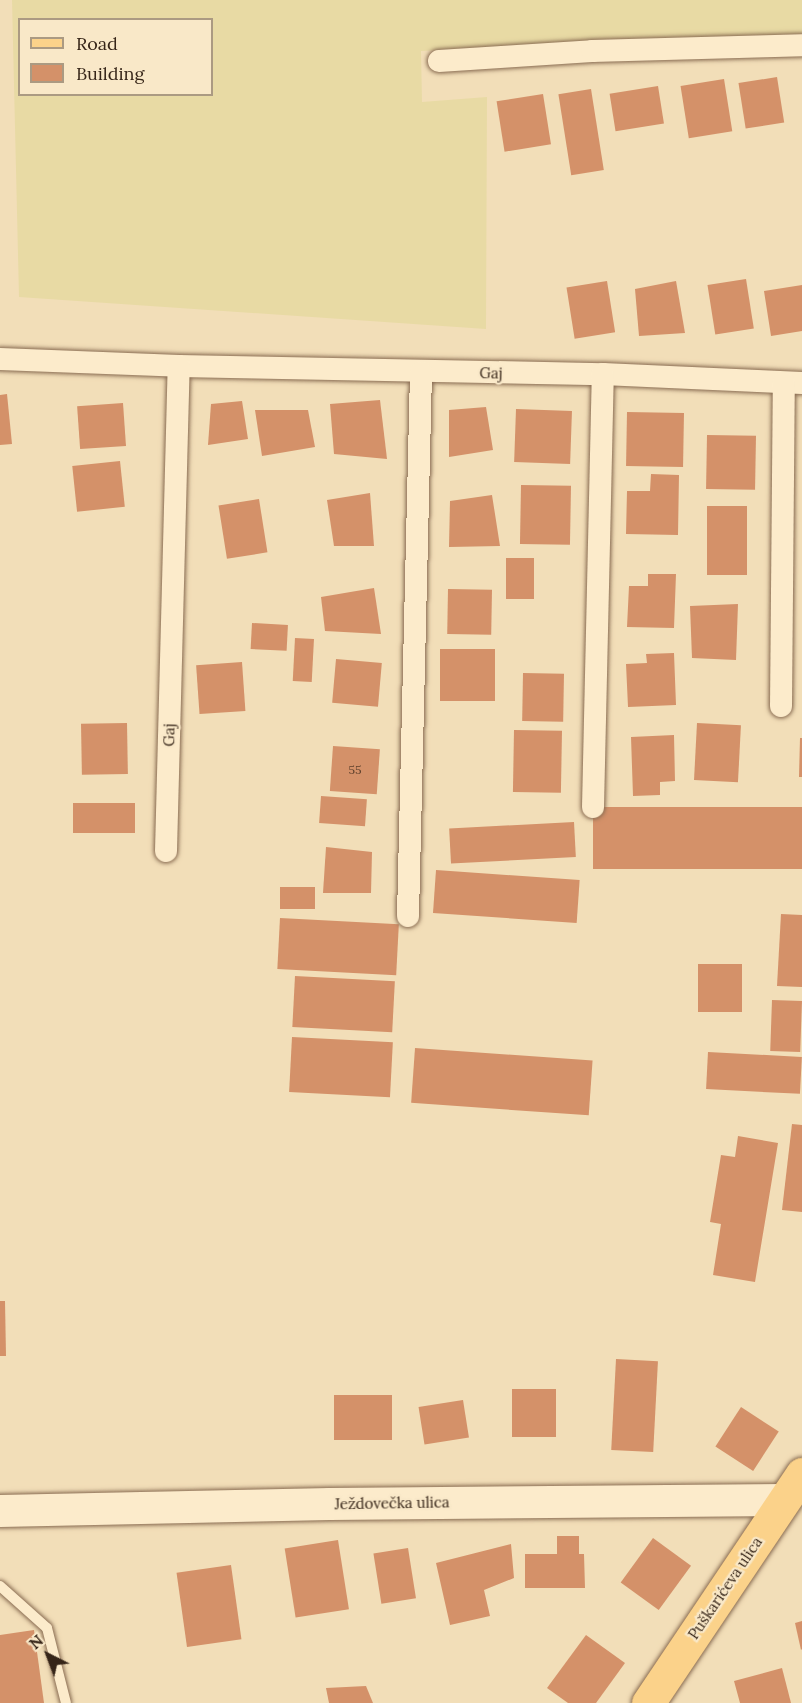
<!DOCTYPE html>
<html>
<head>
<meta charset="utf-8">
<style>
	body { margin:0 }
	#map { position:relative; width:802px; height:1703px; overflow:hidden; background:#f2deb8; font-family:Lora,serif }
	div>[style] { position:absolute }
	.farmland>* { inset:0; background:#e8daa4 }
	.building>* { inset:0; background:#d49169; transform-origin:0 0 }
	.roads { filter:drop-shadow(0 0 2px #896c52) drop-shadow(0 0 2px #896c52) }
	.service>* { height:10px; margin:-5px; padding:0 5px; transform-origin:5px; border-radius:5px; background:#fcebcb }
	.minor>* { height:22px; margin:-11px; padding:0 11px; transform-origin:11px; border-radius:11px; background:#fcebcb }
	.secondary>* { height:32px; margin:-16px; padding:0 16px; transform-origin:16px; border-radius:16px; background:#fcebcb }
	.primary>* { height:33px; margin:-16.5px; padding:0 16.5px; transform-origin:16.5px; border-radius:16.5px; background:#fbd28a }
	span { translate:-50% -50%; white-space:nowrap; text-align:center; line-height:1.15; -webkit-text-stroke:4.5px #f9e8c8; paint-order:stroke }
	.number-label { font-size:12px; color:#5e402c }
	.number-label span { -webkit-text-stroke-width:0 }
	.street-label { font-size:15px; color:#362518 }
	.legend { position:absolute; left:18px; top:18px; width:195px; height:78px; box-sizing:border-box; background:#f9e8c8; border:2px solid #ab9a82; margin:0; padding:8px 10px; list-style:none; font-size:18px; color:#362518 }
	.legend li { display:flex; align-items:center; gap:12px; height:30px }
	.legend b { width:30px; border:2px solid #ab9a82 }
	.north { position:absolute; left:18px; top:1625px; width:60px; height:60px; -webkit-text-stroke:4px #f9e8c8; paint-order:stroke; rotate:318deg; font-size:16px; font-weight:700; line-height:24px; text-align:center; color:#362518 }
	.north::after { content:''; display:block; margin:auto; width:21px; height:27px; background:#362518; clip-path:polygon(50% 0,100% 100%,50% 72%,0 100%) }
</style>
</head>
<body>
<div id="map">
	<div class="farmland">
		<i style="clip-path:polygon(evenodd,12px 0,802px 0,802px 34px,638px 39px,421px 51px,422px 102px,487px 97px,486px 329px,19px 297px,12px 0,20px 20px,212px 20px,212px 94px,20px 94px,20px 20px)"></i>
	</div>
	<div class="building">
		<i style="left:777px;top:77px;width:46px;height:39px;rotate:81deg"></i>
		<i style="left:724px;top:79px;width:53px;height:44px;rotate:81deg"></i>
		<i style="left:658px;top:86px;width:38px;height:49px;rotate:81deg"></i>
		<i style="left:591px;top:89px;width:82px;height:33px;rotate:81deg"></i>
		<i style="left:543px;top:94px;width:51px;height:47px;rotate:81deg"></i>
		<i style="left:746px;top:279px;width:50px;height:39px;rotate:81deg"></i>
		<i style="left:607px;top:281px;width:52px;height:41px;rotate:81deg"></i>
		<i style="clip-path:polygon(676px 281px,685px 333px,639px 336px,635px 289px)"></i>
		<i style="clip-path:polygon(802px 285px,802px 331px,771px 336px,764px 291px)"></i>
		<i style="clip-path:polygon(7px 394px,12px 444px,0 445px,0 395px)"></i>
		<i style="clip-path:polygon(380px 400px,387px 459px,334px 454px,330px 404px)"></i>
		<i style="clip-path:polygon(242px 401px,248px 439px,208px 445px,211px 404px)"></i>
		<i style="left:123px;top:403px;width:43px;height:46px;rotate:86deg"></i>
		<i style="clip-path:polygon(486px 407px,493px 450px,449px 457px,449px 410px)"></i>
		<i style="left:516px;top:409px;width:56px;height:53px;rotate:2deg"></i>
		<i style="clip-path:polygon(255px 410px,308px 410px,315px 447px,262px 456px)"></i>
		<i style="left:627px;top:412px;width:57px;height:54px;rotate:1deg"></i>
		<i style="left:707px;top:435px;width:49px;height:54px;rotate:1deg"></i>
		<i style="left:120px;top:461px;width:46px;height:48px;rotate:84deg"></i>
		<i style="clip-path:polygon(651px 474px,679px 475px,678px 535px,626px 534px,627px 491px,650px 491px)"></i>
		<i style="left:521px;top:485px;width:50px;height:59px;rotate:1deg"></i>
		<i style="clip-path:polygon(370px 493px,374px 546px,334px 546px,327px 500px)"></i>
		<i style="clip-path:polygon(492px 495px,500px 546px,449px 547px,450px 501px)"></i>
		<i style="left:259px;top:499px;width:54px;height:41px;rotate:81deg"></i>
		<i style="left:707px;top:506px;width:40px;height:69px"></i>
		<i style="left:506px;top:558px;width:28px;height:41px"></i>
		<i style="clip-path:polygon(648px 574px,676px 574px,674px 628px,627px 627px,629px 586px,648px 586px)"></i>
		<i style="clip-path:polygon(374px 588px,381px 634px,325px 631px,321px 597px)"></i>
		<i style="left:448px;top:589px;width:44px;height:45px;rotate:1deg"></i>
		<i style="clip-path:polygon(738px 604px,736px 660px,692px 658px,690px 606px)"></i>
		<i style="left:252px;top:623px;width:36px;height:26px;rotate:3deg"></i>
		<i style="left:295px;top:638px;width:19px;height:43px;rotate:3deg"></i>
		<i style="left:440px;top:649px;width:55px;height:52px"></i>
		<i style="clip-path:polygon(674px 653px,676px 705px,628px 707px,626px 664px,647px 663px,646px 654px)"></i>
		<i style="left:336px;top:659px;width:46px;height:44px;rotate:5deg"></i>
		<i style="left:242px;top:662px;width:49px;height:46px;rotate:86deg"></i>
		<i style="left:523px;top:673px;width:41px;height:48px;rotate:1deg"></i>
		<i style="left:127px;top:723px;width:51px;height:46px;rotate:89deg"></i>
		<i style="left:697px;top:723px;width:44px;height:57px;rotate:3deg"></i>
		<i style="left:514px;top:730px;width:48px;height:62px;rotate:1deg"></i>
		<i style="clip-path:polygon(674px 735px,675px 781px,660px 782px,660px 795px,633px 796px,631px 737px)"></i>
		<i style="clip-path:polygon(800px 738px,802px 738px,802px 777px,799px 777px)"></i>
		<i style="left:333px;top:746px;width:47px;height:45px;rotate:4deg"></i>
		<i style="left:321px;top:796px;width:46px;height:27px;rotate:4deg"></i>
		<i style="left:135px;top:803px;width:30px;height:62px;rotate:90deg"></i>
		<i style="left:802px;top:807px;width:62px;height:209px;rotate:90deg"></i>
		<i style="left:574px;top:822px;width:35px;height:125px;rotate:87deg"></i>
		<i style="clip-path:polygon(326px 847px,372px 852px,371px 893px,323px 893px)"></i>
		<i style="left:436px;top:870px;width:144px;height:43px;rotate:4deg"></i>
		<i style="left:280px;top:887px;width:35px;height:22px"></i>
		<i style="clip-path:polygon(781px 914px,802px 915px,802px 987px,777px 986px)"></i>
		<i style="left:280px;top:918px;width:119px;height:51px;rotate:3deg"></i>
		<i style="left:698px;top:964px;width:44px;height:48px"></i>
		<i style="left:295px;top:976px;width:100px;height:51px;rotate:3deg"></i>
		<i style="left:772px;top:1000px;width:30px;height:51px;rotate:2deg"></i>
		<i style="left:292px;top:1037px;width:101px;height:55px;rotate:3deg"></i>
		<i style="left:415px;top:1048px;width:178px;height:55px;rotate:4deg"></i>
		<i style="left:708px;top:1052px;width:94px;height:37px;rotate:3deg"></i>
		<i style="clip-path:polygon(792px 1124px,802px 1125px,802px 1212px,782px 1210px)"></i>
		<i style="clip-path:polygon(738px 1136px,778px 1143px,755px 1282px,713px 1275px,721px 1224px,710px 1222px,721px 1155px,735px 1157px)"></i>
		<i style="clip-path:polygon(0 1301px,5px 1301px,6px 1356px,0 1356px)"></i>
		<i style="left:616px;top:1359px;width:42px;height:91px;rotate:3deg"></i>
		<i style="left:512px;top:1389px;width:44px;height:48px"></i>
		<i style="left:334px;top:1395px;width:58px;height:45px"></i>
		<i style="left:463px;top:1400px;width:38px;height:45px;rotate:81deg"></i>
		<i style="left:741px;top:1407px;width:45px;height:47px;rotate:33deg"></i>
		<i style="clip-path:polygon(557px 1536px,579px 1536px,579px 1554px,584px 1554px,585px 1588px,525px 1588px,525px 1554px,557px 1554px)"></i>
		<i style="left:653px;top:1538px;width:47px;height:55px;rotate:36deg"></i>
		<i style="left:338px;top:1540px;width:70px;height:54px;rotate:81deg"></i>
		<i style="clip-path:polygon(511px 1544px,514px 1578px,484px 1590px,490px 1616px,450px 1625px,436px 1563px)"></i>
		<i style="left:408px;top:1548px;width:51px;height:35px;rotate:81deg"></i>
		<i style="left:231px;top:1565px;width:75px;height:55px;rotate:82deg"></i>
		<i style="clip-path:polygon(802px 1621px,802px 1649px,801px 1650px,795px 1623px)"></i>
		<i style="clip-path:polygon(34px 1630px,44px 1703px,0 1703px,0 1635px)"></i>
		<i style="clip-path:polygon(586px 1635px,625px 1663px,596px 1703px,568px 1703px,547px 1688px)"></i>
		<i style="clip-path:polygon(782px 1668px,791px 1703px,740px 1703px,734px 1681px)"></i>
		<i style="clip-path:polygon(366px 1686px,373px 1703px,329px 1703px,326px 1688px)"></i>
	</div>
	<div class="roads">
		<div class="service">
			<i style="left:0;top:1586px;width:63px;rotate:41.8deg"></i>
			<i style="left:47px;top:1628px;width:77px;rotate:75.8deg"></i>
		</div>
		<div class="minor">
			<i style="left:439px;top:61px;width:153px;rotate:-3.7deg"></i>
			<i style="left:592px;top:51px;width:210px;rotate:-1.6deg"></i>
			<i style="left:0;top:359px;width:179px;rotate:2.2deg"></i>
			<i style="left:179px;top:366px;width:424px;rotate:1.1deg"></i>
			<i style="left:603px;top:374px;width:199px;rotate:2.6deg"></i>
			<i style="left:781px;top:706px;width:323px;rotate:-89.5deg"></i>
			<i style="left:593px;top:807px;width:433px;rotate:-88.7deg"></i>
			<i style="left:166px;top:851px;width:485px;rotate:-88.5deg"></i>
			<i style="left:408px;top:916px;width:544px;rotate:-88.63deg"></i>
		</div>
		<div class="secondary">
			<i style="left:0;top:1511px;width:330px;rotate:-1.2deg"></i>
			<i style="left:330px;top:1504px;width:454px;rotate:-0.5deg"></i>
		</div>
		<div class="primary">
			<i style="left:648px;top:1703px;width:276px;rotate:-56.1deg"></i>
		</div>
	</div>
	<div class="number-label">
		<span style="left:355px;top:770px">55</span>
	</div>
	<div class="street-label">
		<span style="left:491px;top:373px;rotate:1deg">Gaj</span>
		<span style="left:169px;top:735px;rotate:-89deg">Gaj</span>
		<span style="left:392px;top:1503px;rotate:-1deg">Ježdovečka ulica</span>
		<span style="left:725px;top:1588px;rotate:-56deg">Puškarićeva ulica</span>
	</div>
	<ul class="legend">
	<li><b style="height:8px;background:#fbd28a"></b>Road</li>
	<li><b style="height:16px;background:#d49169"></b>Building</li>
	</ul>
	<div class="north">N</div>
</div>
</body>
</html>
